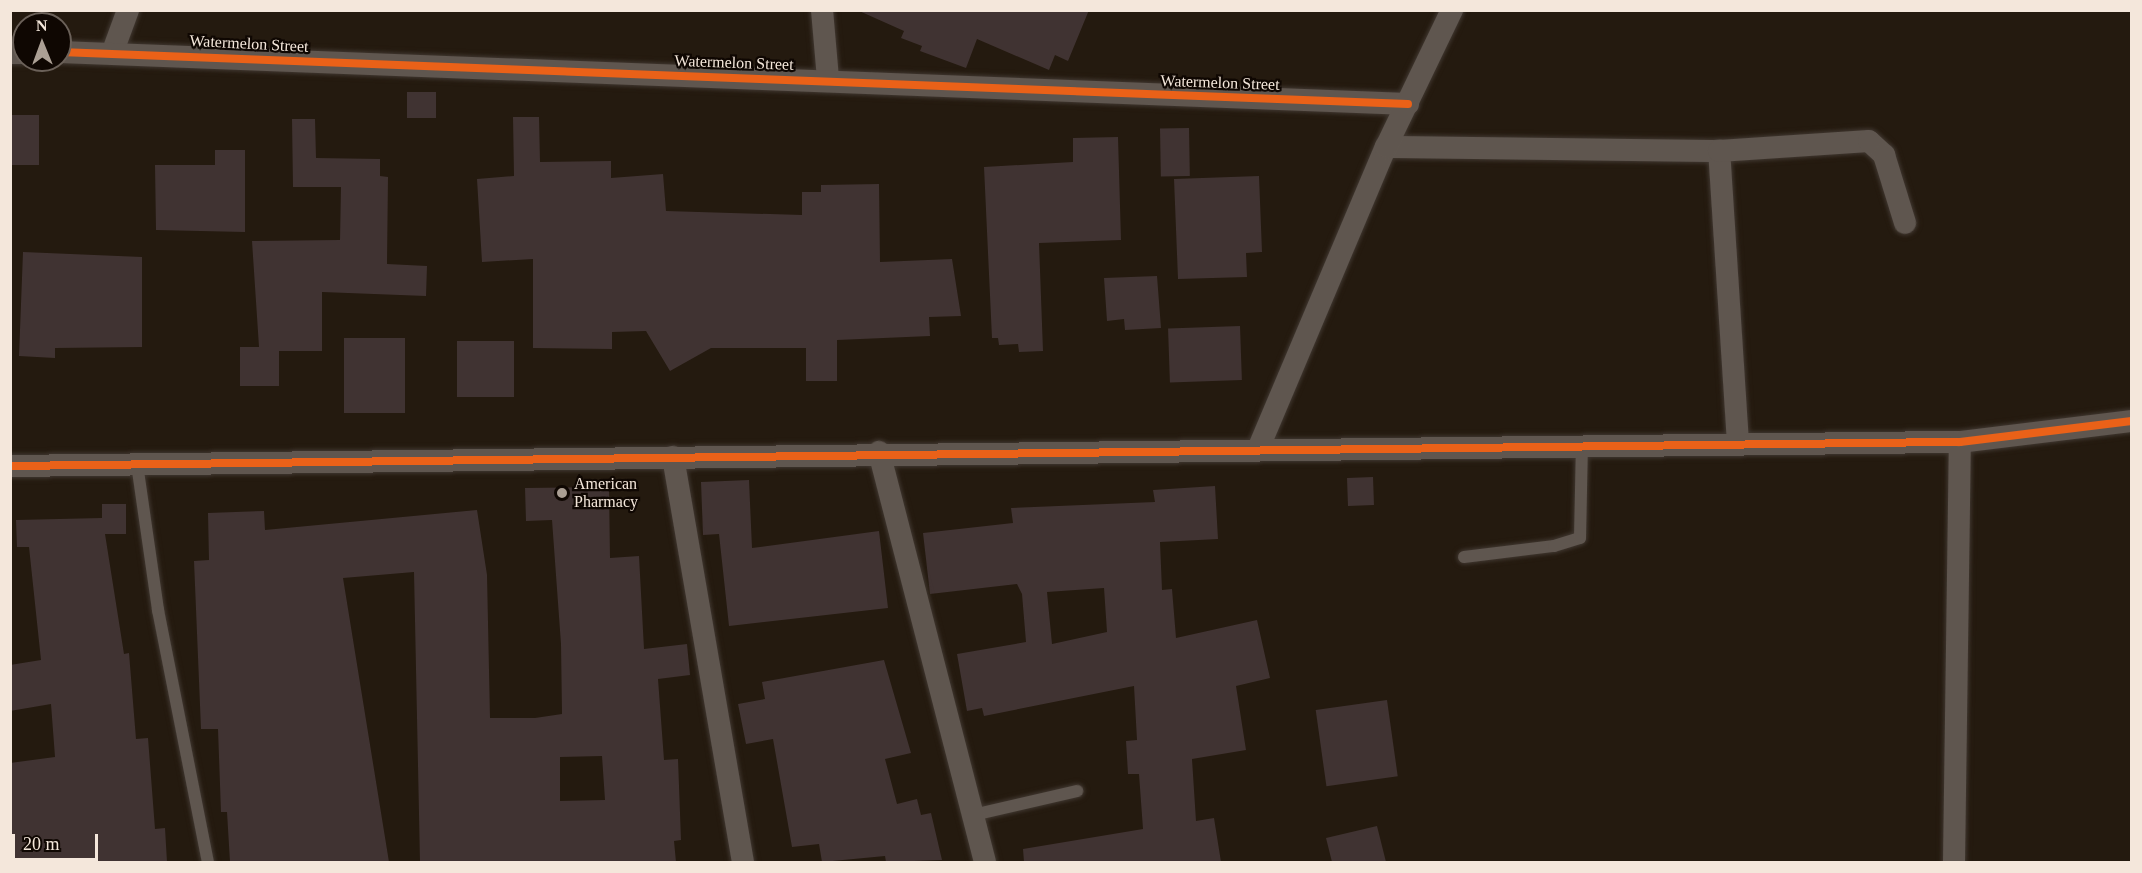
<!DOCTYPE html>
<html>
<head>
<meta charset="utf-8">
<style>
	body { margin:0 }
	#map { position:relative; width:2142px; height:873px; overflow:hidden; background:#241a0f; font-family:Georgia,serif }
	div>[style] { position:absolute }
	.building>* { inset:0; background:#403332; transform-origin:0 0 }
	.roads { filter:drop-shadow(0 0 2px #403730) drop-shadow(0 0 2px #403730) }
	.service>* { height:12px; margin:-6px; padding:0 6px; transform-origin:6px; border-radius:6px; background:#5f564f }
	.minor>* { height:22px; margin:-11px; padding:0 11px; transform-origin:11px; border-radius:11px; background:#5f564f }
	.cycleway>* { height:8px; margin:-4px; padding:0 4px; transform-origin:4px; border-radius:4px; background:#ea6118 }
	.dots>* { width:16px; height:16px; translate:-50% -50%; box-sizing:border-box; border:3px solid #0f0702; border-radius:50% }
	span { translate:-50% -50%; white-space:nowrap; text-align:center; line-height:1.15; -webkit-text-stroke:4.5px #0f0702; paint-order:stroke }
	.street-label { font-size:16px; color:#f4e7db }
	.poi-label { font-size:16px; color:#f4e7db }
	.left { translate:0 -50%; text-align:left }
	.frame { position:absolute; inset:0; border:12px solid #f4e7db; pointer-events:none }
	.north { position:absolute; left:12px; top:12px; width:60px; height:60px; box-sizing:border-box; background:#0f0702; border:2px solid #6b6159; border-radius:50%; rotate:359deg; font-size:16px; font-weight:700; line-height:24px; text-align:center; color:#f4e7db }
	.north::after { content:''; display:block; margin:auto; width:21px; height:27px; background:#ab9f94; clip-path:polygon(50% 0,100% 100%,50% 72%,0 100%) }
	.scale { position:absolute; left:12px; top:834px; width:86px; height:27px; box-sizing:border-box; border:3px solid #f4e7db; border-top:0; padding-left:8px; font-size:18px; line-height:21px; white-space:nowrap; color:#f4e7db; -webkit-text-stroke:4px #0f0702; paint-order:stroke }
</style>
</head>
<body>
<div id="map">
	<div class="building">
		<i style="clip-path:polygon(857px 10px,1089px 10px,1068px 61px,1055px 55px,1049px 70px,977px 39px,966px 68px,920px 51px,922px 46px,901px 38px,904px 31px)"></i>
		<i style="left:407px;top:92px;width:29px;height:26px"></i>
		<i style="left:39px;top:115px;width:50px;height:27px;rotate:90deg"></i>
		<i style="clip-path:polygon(513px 117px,539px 117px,540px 162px,611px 161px,611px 178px,663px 174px,666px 211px,802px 215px,802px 192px,821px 192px,821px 185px,879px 184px,880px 262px,952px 259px,961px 316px,929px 317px,930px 336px,837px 340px,837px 381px,806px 381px,806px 348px,711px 348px,670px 371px,646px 331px,612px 332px,612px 349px,533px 348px,533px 259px,482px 262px,477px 179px,514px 176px)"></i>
		<i style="clip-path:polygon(292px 119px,315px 119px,316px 158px,380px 159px,380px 176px,388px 177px,387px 264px,427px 266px,426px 296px,322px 292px,322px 351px,279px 351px,279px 386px,240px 386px,240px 347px,259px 347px,252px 241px,340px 240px,341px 187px,293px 187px)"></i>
		<i style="left:1189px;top:128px;width:48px;height:29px;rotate:89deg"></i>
		<i style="clip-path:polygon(1118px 137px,1121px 240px,1039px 243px,1043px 351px,1019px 352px,1018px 344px,999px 345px,998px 338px,992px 338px,984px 167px,1073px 162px,1073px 138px)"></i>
		<i style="clip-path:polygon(215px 150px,245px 150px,245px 232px,156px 230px,155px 165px,215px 165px)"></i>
		<i style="clip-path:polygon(1259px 176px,1262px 252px,1246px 253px,1247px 277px,1178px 279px,1174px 179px)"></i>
		<i style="clip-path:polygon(23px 252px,142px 257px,142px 347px,55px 348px,55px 358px,19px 356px)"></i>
		<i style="clip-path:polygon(1157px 276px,1161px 328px,1125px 330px,1124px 319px,1107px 321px,1104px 278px)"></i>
		<i style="left:1240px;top:326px;width:54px;height:72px;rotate:88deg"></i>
		<i style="left:344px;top:338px;width:61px;height:75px"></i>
		<i style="left:457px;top:341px;width:57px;height:56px"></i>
		<i style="left:1373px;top:477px;width:28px;height:26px;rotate:88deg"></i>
		<i style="clip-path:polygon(749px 480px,752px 548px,879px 531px,888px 608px,729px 626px,719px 534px,703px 535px,701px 482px)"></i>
		<i style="clip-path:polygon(evenodd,1215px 486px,1218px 539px,1160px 542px,1162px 590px,1172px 589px,1176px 638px,1257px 620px,1270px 678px,1236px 686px,1246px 750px,1192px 759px,1196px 821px,1214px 818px,1221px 862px,1024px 862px,1023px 849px,1143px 829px,1139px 774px,1128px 774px,1126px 741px,1137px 740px,1134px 686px,984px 716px,982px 708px,967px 711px,957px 654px,1026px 642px,1022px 594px,1017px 584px,930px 594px,923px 533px,1013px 523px,1011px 508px,1155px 502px,1153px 490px,1215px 486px,1104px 588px,1107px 632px,1052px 644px,1047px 592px,1104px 588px)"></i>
		<i style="clip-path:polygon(evenodd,609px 487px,610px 558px,639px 556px,644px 649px,687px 644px,690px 675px,658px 679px,664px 760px,678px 759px,681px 840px,674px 841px,676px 862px,420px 862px,414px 572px,343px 578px,389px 862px,230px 862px,227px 812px,221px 812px,218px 729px,201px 729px,194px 561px,209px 560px,208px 513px,264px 511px,265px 530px,477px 510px,487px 575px,490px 718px,535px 718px,562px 714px,561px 644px,552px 520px,526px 521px,525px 488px,609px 487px,602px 756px,605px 800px,560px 801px,560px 757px,602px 756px)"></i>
		<i style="clip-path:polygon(102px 504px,126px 504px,126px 534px,105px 534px,124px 654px,129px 653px,136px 739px,148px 738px,155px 829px,165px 828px,167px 862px,10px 862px,10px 763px,55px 757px,51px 704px,10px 711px,10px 665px,41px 660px,29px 547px,17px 547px,16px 520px,102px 518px)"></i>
		<i style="clip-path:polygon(884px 660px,911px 753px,885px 759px,897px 804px,917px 799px,921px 815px,931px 813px,942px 860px,886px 862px,885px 856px,822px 862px,819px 844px,792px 847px,773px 739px,746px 744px,738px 704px,765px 699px,762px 682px)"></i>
		<i style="left:1387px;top:700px;width:77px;height:72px;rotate:82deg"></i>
		<i style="clip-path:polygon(1377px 826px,1386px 862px,1332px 862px,1326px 838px)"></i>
	</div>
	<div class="roads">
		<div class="service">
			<i style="left:137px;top:464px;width:148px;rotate:81.8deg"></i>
			<i style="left:158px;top:610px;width:257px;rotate:78.8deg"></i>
			<i style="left:1464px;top:557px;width:91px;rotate:-7deg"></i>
			<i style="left:1554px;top:546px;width:27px;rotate:-17deg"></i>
			<i style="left:1580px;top:538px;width:94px;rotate:-88.8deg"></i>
			<i style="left:973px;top:815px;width:107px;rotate:-13deg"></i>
		</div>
		<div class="minor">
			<i style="left:822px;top:10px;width:69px;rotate:85deg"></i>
			<i style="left:113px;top:51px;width:44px;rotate:-69.9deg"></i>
			<i style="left:60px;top:52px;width:1349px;rotate:2.21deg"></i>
			<i style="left:10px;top:53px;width:14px"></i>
			<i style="left:1386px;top:147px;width:333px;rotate:0.7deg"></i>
			<i style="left:1738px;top:443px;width:293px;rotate:-93.7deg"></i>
			<i style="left:1719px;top:151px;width:150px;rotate:-3.8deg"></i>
			<i style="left:1869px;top:141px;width:21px;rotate:43deg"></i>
			<i style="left:1884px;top:155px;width:71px;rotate:72.8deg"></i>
			<i style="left:1259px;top:447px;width:326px;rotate:-67.1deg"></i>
			<i style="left:1386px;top:147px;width:152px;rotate:-64.3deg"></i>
			<i style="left:879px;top:452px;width:423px;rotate:75.5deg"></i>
			<i style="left:673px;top:457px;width:411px;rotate:80.2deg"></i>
			<i style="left:10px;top:466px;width:1950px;rotate:-0.71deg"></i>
			<i style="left:1960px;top:442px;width:173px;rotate:-7deg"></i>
			<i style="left:1954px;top:862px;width:420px;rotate:-89.2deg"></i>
		</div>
	</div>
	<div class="cycleway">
		<i style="left:60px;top:52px;width:1349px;rotate:2.21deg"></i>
		<i style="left:10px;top:466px;width:1950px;rotate:-0.71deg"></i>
		<i style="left:1960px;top:442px;width:173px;rotate:-7deg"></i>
	</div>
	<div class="dots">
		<i style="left:562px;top:493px;background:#ab9f94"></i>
	</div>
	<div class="street-label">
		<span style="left:249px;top:44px;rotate:3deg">Watermelon Street</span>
		<span style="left:734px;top:63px;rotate:2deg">Watermelon Street</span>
		<span style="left:1220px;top:83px;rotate:2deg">Watermelon Street</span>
	</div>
	<div class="poi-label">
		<span class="left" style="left:574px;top:493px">American<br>Pharmacy</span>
	</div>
	<div class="frame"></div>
	<div class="north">N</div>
	<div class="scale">20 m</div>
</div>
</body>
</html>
